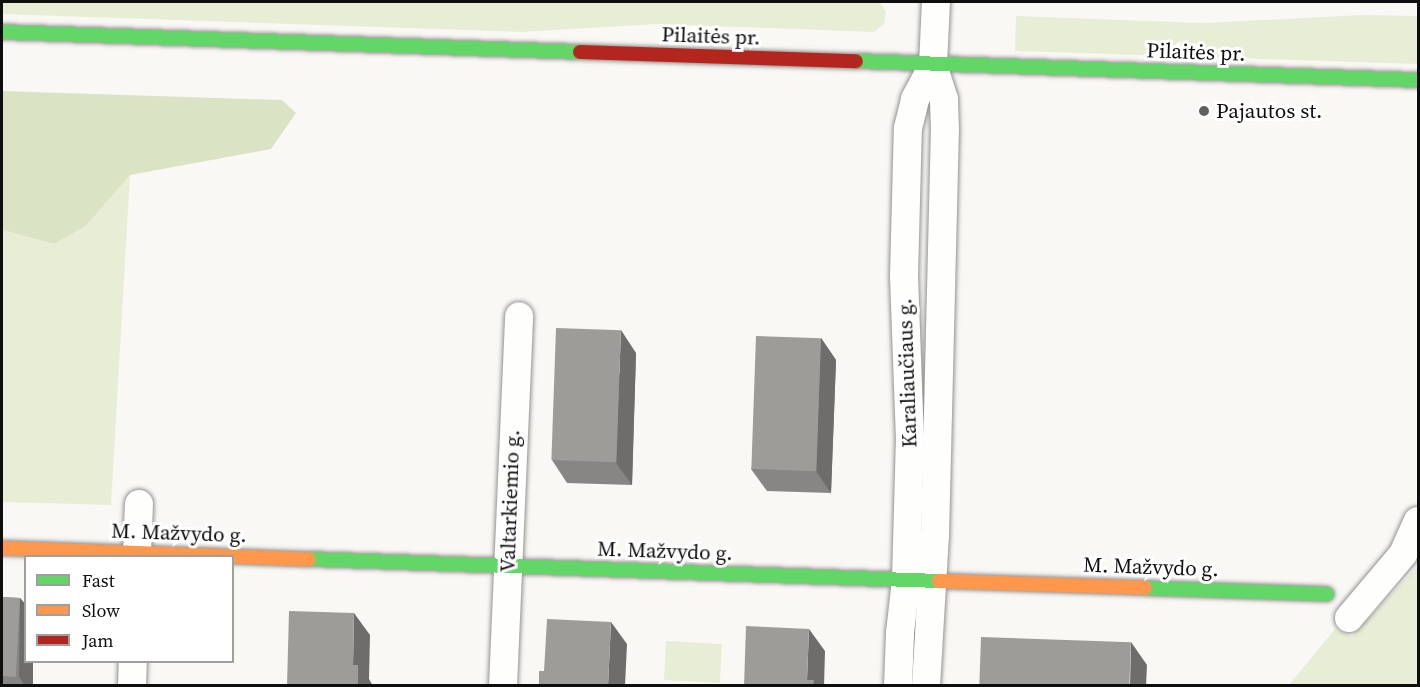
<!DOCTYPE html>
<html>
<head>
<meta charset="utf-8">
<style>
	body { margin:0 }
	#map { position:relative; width:1420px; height:687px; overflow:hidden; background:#faf8f4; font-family:"Source Serif 4",serif }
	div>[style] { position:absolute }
	.green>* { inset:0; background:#e8eed6; transform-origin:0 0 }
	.forest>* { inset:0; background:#dae4c5 }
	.roads { filter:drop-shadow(0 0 2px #949392) drop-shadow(0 0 2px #949392) }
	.street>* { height:28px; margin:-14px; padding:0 14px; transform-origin:14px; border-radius:14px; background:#fefefd }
	.fast>* { height:14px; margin:-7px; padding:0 7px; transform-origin:7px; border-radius:7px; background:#63d668 }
	.slow>* { height:14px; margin:-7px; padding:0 7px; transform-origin:7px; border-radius:7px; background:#ff974d }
	.jam>* { height:14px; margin:-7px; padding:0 7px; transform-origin:7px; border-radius:7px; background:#b3261e }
	.wall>* { inset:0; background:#888684 }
	.shaded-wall>* { inset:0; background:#6f6d6b }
	.building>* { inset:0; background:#9e9c99; transform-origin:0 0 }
	.dots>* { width:16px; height:16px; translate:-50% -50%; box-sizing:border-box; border:3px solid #fff; border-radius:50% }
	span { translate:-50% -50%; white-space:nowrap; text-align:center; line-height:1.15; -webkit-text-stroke:6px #fff; paint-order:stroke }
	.street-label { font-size:21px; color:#0e0e0e }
	.poi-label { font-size:21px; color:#0e0e0e }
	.left { translate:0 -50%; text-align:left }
	.frame { position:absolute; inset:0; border:3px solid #0e0e0e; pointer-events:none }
	.legend { position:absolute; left:24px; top:555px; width:210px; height:108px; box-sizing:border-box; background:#fff; border:2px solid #9f9f9f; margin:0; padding:8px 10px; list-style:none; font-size:18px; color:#0e0e0e }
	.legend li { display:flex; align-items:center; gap:12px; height:30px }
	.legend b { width:30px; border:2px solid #9f9f9f }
</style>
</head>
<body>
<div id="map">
	<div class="green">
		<i style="clip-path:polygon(2px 2px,880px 2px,886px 12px,884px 24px,874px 32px,657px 24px,521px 32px,2px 14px)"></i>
		<i style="clip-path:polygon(1363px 15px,1418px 16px,1418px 64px,1015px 51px,1016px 16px,1204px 23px)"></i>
		<i style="clip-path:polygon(130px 175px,111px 505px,2px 502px,2px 230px,54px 244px,86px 226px)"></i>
		<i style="clip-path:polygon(1418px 566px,1418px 685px,1289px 685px,1335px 629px,1352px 636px)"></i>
		<i style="left:666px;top:641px;width:56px;height:39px;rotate:3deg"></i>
	</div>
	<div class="forest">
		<i style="clip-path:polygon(2px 91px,282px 100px,296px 113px,271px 149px,130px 175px,86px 226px,54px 244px,2px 230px)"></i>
	</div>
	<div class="roads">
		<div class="street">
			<i style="left:137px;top:553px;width:49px;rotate:-87.7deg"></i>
			<i style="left:1349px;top:618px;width:84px;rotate:-49.8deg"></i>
			<i style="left:1403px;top:554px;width:36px;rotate:-66deg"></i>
			<i style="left:132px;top:686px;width:24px;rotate:-88deg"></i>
			<i style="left:503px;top:686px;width:370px;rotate:-87.5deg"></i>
			<i style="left:898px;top:686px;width:53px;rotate:-87.8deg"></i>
			<i style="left:900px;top:633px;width:53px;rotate:-83.5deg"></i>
			<i style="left:906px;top:580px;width:140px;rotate:-88.4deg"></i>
			<i style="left:910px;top:440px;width:164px;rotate:-92.1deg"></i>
			<i style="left:904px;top:276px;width:148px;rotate:-88.5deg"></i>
			<i style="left:908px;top:128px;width:30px;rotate:-76deg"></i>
			<i style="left:915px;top:99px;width:38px;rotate:-62deg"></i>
			<i style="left:926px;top:686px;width:150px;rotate:-86.6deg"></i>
			<i style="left:935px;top:536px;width:406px;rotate:-88.6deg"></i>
			<i style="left:945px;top:130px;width:31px;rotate:-92deg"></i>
			<i style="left:944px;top:99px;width:36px;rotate:-108deg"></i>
			<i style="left:933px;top:65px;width:63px;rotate:-87.3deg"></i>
		</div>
		<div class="fast">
			<i style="left:2px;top:32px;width:578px;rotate:1.98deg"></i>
			<i style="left:856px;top:61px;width:562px;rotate:1.94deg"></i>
			<i style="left:309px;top:559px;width:630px;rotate:2deg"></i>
			<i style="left:1145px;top:588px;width:182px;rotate:1.9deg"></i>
		</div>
		<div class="slow">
			<i style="left:2px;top:548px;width:307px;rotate:2.1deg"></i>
			<i style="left:939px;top:581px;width:206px;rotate:1.9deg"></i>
		</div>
		<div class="jam">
			<i style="left:580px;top:52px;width:276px;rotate:1.9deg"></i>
		</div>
	</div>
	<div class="wall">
		<i style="clip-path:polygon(821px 338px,836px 360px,831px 493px,767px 491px,751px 469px)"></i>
		<i style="clip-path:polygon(636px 353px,632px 485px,567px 483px,552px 460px)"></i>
		<i style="clip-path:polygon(2px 597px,20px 598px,26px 605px,26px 662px,33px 662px,33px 686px,2px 686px)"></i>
	</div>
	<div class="shaded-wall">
		<i style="clip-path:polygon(621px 330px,636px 353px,632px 485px,616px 463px)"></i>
		<i style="clip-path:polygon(821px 338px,836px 360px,831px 493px,816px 471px)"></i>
		<i style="clip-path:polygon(20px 598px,26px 605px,26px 662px,33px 662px,33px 686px,25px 686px,19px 677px)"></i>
		<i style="clip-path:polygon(354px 613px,370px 635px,369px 679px,373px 686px,358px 686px,353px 665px)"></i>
		<i style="clip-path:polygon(611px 622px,627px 644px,625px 686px,608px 686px)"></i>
		<i style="clip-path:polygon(809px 629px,825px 651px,824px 686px,811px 686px,807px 680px)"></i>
		<i style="clip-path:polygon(1131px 642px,1147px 665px,1146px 686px,1130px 686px)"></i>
	</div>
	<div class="building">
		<i style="left:556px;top:328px;width:65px;height:132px;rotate:2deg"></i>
		<i style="left:756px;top:336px;width:65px;height:133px;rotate:2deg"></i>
		<i style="left:2px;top:597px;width:18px;height:79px;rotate:3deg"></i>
		<i style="clip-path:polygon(289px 611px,354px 613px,353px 665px,358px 665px,358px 686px,287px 686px)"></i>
		<i style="clip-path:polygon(547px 619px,611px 622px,608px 686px,539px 686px,539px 671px,544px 671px)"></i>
		<i style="clip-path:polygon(746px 626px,809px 629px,807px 680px,814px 680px,813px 686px,744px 686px)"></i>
		<i style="left:981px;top:637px;width:150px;height:49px;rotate:2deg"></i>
	</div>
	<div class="dots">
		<i style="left:1204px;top:111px;background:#61605e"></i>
	</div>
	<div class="street-label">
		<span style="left:711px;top:36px;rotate:2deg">Pilaitės pr.</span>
		<span style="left:1196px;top:52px;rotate:2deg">Pilaitės pr.</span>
		<span style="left:907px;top:373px;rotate:-92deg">Karaliaučiaus g.</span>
		<span style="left:510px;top:501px;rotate:-88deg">Valtarkiemio g.</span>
		<span style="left:179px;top:533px;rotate:2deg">M. Mažvydo g.</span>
		<span style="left:665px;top:551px;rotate:2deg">M. Mažvydo g.</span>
		<span style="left:1151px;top:567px;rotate:2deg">M. Mažvydo g.</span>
	</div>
	<div class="poi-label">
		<span class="left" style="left:1216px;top:111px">Pajautos st.</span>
	</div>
	<div class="frame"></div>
	<ul class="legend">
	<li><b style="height:8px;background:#63d668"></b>Fast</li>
	<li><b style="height:8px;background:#ff974d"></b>Slow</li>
	<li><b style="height:8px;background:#b3261e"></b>Jam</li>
	</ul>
</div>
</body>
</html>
